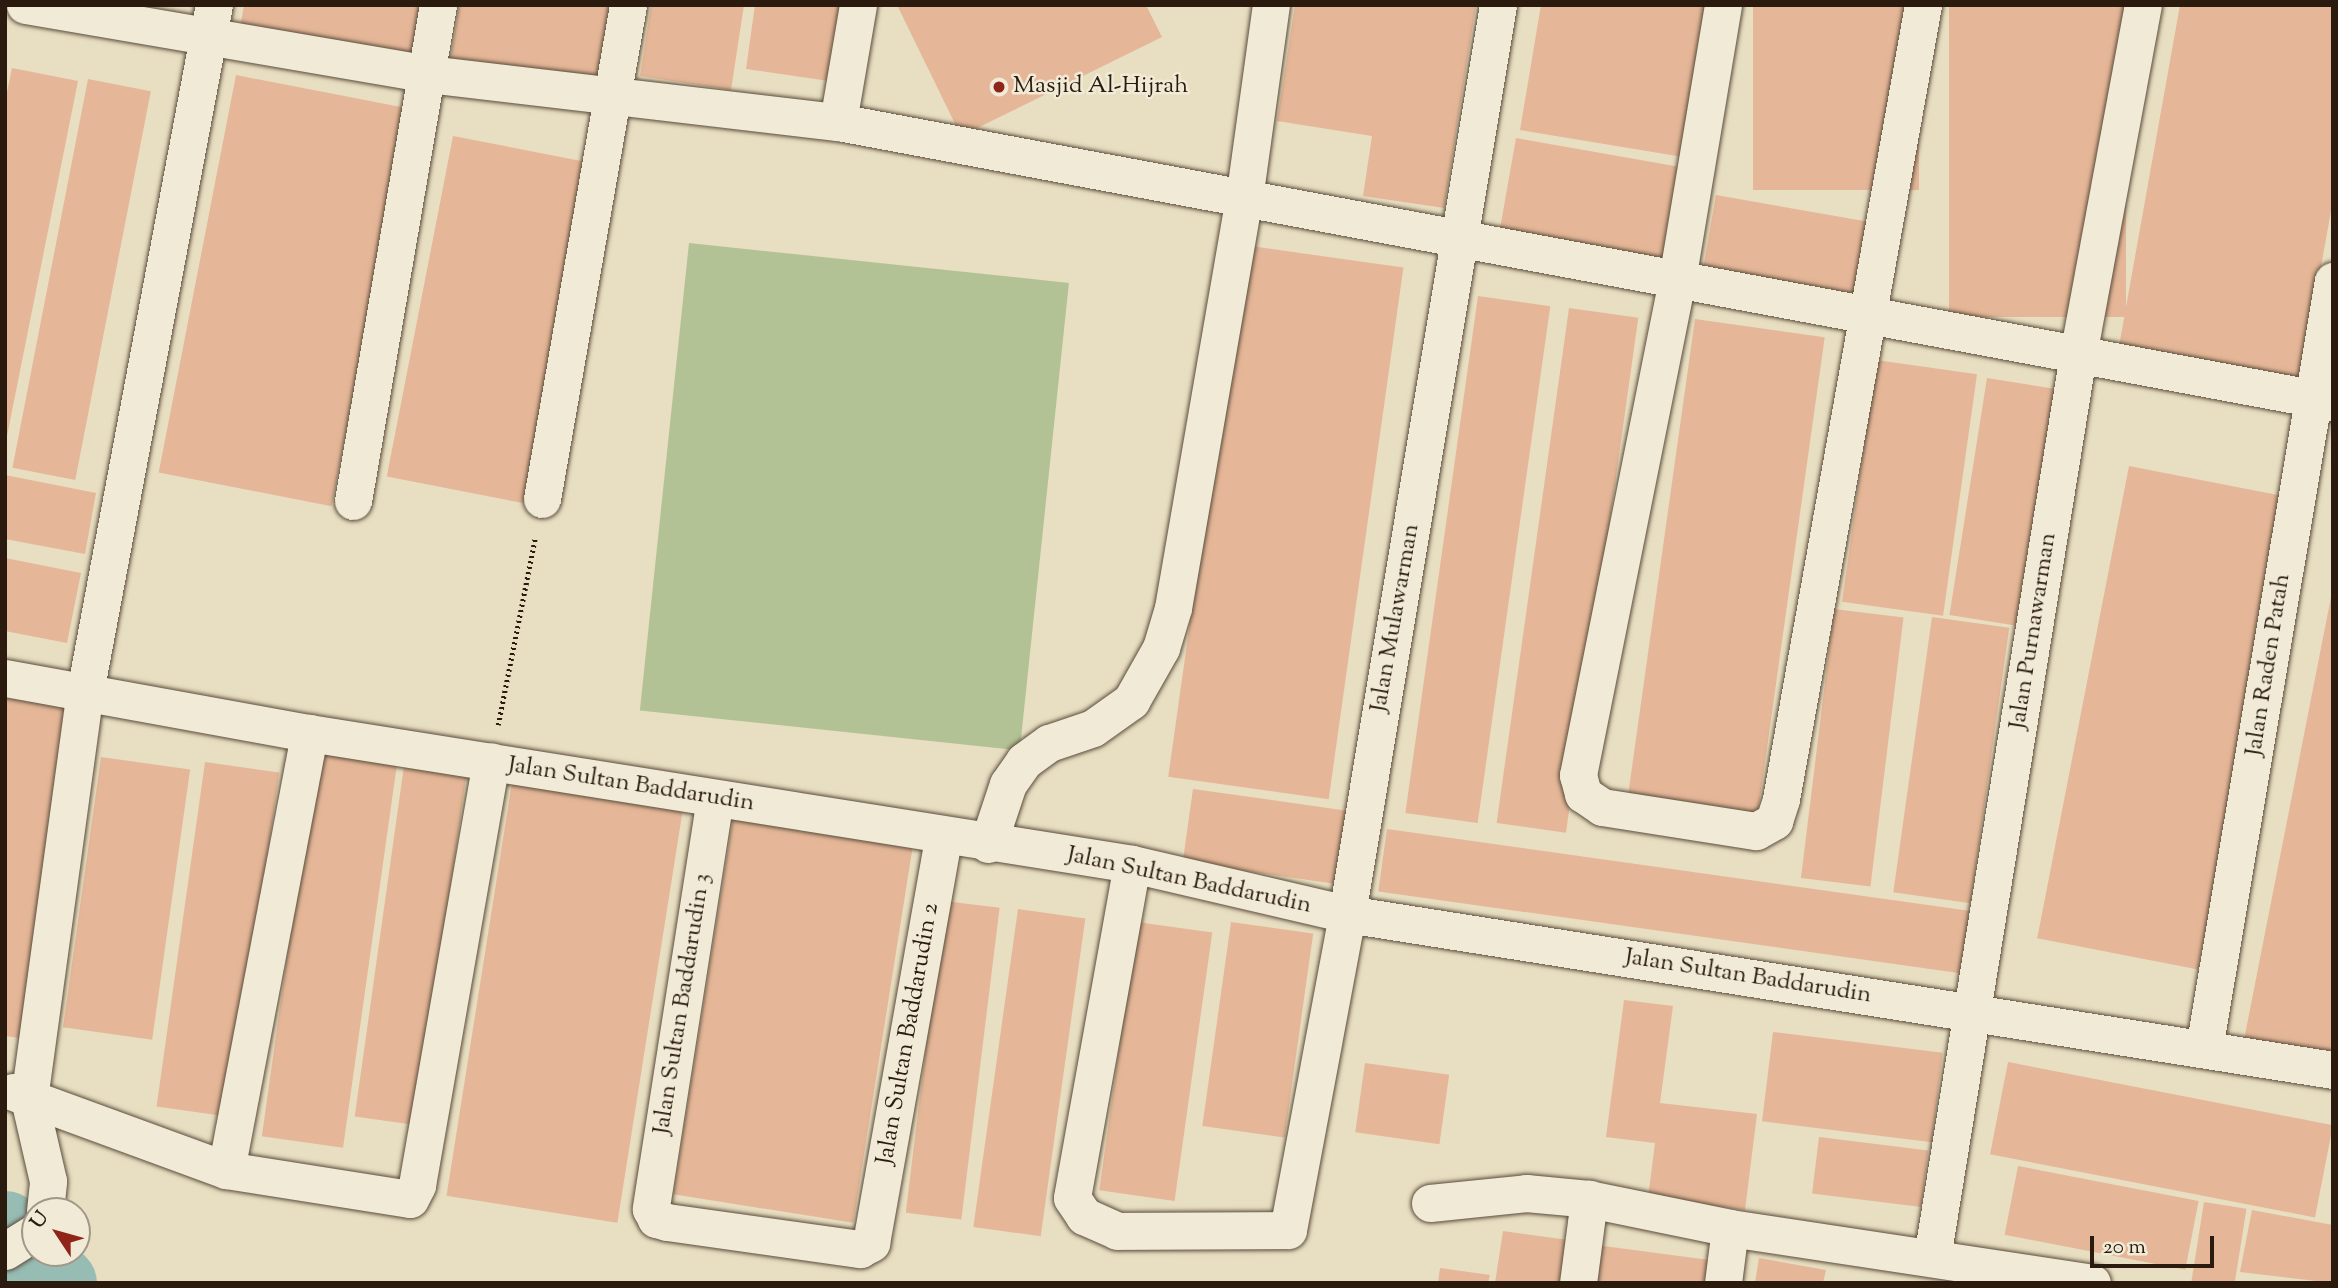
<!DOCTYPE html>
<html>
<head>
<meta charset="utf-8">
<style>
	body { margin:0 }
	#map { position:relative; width:2338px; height:1288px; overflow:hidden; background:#e8dec1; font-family:"Sorts Mill Goudy",serif }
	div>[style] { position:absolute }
	.green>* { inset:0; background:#b3c294; transform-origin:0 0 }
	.river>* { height:75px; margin:-37.5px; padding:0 37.5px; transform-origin:37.5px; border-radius:37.5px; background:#97bcb4 }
	.building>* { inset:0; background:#e5b798; transform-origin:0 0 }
	.path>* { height:4.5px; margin-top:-2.25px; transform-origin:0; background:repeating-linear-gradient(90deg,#2b1b0e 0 2px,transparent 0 5.5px) }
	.roads { filter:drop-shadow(0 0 2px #5a4c3b) drop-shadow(0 0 2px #5a4c3b) }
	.minor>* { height:37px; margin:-18.5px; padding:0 18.5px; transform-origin:18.5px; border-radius:18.5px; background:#f0ead7 }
	.dots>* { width:19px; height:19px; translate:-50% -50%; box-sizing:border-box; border:4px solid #f0ead7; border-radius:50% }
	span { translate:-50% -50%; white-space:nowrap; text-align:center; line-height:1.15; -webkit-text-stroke:5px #f0ead7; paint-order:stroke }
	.poi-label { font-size:24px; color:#2b1b0e }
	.left { translate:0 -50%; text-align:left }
	.street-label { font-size:24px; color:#2b1b0e }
	.frame { position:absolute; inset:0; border:7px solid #2b1b0e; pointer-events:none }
	.north { position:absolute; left:21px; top:1197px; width:70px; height:70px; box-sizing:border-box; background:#f0ead7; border:2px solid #a19787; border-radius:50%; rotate:306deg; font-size:19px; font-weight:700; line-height:28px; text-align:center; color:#2b1b0e }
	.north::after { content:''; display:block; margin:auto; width:24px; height:32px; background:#8f2418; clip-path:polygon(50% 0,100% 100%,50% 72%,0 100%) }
	.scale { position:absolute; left:2090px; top:1236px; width:124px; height:32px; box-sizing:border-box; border:4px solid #2b1b0e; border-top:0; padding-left:9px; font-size:21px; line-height:24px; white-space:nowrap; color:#2b1b0e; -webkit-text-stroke:5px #f0ead7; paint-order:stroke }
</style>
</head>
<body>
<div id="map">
	<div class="green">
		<i style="left:689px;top:243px;width:382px;height:470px;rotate:6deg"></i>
	</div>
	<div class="river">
		<i style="left:5px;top:1228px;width:77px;rotate:45.5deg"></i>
	</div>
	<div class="building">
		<i style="clip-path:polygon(244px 5px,430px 5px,423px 57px,240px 29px)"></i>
		<i style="clip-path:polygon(459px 5px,615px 5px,604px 81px,451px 58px)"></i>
		<i style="clip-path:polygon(651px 5px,744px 5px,731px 90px,640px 76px)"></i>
		<i style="clip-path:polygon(755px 5px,847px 5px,836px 82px,746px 69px)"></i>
		<i style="clip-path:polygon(897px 5px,1146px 5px,1162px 37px,961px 136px)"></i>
		<i style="clip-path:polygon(1295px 5px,1476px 5px,1444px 208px,1363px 196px,1372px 136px,1277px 121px)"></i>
		<i style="clip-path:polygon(1541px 5px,1714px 5px,1689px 158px,1520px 130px)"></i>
		<i style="left:1753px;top:5px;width:166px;height:185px"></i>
		<i style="left:1949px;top:5px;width:177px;height:312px"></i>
		<i style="clip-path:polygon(2180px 5px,2333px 5px,2333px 200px,2300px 383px,2118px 352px)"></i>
		<i style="clip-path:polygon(12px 68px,78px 81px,6px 441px,5px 102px)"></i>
		<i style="left:236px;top:75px;width:176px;height:405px;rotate:11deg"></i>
		<i style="left:88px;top:79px;width:64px;height:396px;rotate:11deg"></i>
		<i style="left:453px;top:136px;width:145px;height:347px;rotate:11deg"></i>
		<i style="left:1516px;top:138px;width:174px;height:104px;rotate:10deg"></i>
		<i style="left:1716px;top:195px;width:159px;height:83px;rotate:10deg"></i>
		<i style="left:1243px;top:245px;width:162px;height:537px;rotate:8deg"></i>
		<i style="left:1478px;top:296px;width:73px;height:522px;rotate:8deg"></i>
		<i style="left:1569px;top:308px;width:70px;height:520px;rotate:8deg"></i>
		<i style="left:1695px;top:319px;width:131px;height:485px;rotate:8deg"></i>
		<i style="left:1876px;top:360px;width:102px;height:244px;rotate:8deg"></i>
		<i style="left:1987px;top:378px;width:81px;height:240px;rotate:9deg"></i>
		<i style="left:2129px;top:466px;width:164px;height:481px;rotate:11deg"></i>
		<i style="clip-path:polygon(5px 475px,96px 493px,85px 554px,5px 539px)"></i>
		<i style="clip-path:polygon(5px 558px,81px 573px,67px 643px,5px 631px)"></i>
		<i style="clip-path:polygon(2333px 587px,2333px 1062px,2243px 1045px)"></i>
		<i style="left:1834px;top:609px;width:70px;height:271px;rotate:7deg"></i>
		<i style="left:1932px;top:617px;width:78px;height:278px;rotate:8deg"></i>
		<i style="clip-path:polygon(5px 698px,68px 707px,19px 1038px,5px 1036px)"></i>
		<i style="left:316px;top:751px;width:82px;height:389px;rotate:8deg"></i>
		<i style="left:101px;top:757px;width:90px;height:273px;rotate:8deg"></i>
		<i style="left:205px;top:762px;width:75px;height:348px;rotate:8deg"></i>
		<i style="left:404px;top:766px;width:63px;height:354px;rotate:8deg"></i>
		<i style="left:513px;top:776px;width:173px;height:425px;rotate:9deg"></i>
		<i style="left:1193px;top:789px;width:159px;height:74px;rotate:8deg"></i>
		<i style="left:733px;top:818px;width:182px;height:381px;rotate:9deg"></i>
		<i style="left:1387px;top:829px;width:593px;height:63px;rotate:8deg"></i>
		<i style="left:944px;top:901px;width:56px;height:314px;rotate:7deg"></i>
		<i style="left:1018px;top:909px;width:68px;height:321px;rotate:8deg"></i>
		<i style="left:1137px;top:922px;width:76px;height:271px;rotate:8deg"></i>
		<i style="left:1231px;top:922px;width:83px;height:206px;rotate:8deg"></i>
		<i style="clip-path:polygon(1624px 1000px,1673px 1006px,1660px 1103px,1757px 1114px,1745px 1210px,1648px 1198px,1655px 1143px,1606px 1137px)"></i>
		<i style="left:1773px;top:1032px;width:171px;height:90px;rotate:7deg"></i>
		<i style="left:2008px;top:1062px;width:331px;height:94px;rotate:11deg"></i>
		<i style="left:1365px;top:1063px;width:85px;height:70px;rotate:8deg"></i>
		<i style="left:1819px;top:1137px;width:110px;height:57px;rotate:7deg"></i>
		<i style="left:2018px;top:1166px;width:184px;height:70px;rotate:11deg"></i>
		<i style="left:2204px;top:1202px;width:43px;height:83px;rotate:9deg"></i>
		<i style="clip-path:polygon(2252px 1210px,2333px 1225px,2333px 1283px,2240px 1272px)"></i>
		<i style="clip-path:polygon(1503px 1231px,1576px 1241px,1569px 1283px,1495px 1283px)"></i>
		<i style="clip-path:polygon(1596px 1245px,1717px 1261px,1714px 1283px,1591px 1283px)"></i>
		<i style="clip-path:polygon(1759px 1258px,1826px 1270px,1823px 1283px,1755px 1283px)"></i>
		<i style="clip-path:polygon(1440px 1268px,1490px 1275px,1488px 1283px,1438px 1283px)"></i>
	</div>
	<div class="path">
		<i style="left:498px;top:725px;width:191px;rotate:-78.8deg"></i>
	</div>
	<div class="roads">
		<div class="minor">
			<i style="left:25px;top:5px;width:409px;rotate:9.7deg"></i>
			<i style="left:428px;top:74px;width:413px;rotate:6.7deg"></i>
			<i style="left:838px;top:122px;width:1521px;rotate:10.61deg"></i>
			<i style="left:1723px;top:5px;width:279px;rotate:99.5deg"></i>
			<i style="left:1677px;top:280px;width:505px;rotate:101.31deg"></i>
			<i style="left:1578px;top:775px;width:20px;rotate:75deg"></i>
			<i style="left:1583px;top:794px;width:23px;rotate:34deg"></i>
			<i style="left:1602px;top:807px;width:156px;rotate:8.9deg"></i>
			<i style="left:1756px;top:831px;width:21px;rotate:-29deg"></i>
			<i style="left:1774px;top:821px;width:23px;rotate:-72deg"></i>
			<i style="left:1781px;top:799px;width:807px;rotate:-79.86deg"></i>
			<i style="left:838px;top:122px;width:119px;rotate:-80.3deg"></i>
			<i style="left:542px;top:499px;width:501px;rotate:-80.12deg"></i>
			<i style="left:353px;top:501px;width:503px;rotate:-80.28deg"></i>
			<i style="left:5px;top:678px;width:309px;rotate:10.3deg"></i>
			<i style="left:309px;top:733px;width:833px;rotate:9.04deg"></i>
			<i style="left:1132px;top:864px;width:221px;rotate:13.1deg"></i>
			<i style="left:1347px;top:914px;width:998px;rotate:8.99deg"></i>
			<i style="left:715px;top:798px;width:416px;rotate:98.9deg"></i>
			<i style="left:651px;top:1209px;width:11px;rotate:63deg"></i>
			<i style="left:656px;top:1219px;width:11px;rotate:15deg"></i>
			<i style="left:667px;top:1222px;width:195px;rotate:8deg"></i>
			<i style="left:860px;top:1249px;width:13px;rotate:-29deg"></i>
			<i style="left:871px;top:1243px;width:411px;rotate:-79.9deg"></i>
			<i style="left:988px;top:844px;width:63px;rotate:-71.6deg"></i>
			<i style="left:1008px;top:784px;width:28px;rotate:-55deg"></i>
			<i style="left:1024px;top:761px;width:31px;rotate:-36deg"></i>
			<i style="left:1049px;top:743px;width:46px;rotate:-18.8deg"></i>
			<i style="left:1093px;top:728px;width:47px;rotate:-35.4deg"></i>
			<i style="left:1131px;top:701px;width:61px;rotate:-60.5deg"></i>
			<i style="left:1161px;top:648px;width:42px;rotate:-73.3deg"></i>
			<i style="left:1173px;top:608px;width:415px;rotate:-80.2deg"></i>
			<i style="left:1244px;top:199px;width:196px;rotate:-82.1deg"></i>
			<i style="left:1132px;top:864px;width:339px;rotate:100.2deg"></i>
			<i style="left:1072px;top:1198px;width:22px;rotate:56deg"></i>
			<i style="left:1084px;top:1216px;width:36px;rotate:24deg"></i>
			<i style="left:1117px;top:1231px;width:171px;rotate:-0.3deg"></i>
			<i style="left:1288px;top:1230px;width:321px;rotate:-79.4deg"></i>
			<i style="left:1347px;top:914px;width:921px;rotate:-80.57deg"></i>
			<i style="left:2204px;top:1049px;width:779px;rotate:-80.47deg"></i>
			<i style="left:13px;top:1092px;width:227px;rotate:20.1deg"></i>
			<i style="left:226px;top:1170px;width:186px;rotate:9deg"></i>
			<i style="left:410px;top:1199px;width:16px;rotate:-63deg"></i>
			<i style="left:417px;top:1185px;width:430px;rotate:-80.1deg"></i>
			<i style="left:226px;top:1170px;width:445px;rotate:-79.2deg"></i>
			<i style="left:1430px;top:1203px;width:97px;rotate:-5.9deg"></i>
			<i style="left:1526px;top:1193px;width:63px;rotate:5.4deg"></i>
			<i style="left:1589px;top:1199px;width:144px;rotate:11.6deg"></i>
			<i style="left:1730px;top:1228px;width:366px;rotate:8.6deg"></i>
			<i style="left:45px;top:1211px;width:30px;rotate:-84deg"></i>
			<i style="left:48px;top:1181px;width:84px;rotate:-103deg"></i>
			<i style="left:29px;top:1099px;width:411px;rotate:-82.2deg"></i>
			<i style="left:85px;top:692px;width:699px;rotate:-79.37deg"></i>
			<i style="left:5px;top:1251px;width:36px;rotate:-32deg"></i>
			<i style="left:1932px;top:1258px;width:915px;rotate:-80.82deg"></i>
			<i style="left:2078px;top:355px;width:356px;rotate:-79.5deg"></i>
			<i style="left:1578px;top:1283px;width:85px;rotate:-82.5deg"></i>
			<i style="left:1723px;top:1283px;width:55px;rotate:-82.7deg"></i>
		</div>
	</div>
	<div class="dots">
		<i style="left:999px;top:87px;background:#8f2418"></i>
	</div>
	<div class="poi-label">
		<span class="left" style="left:1013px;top:87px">Masjid Al-Hijrah</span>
	</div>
	<div class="street-label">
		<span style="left:1396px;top:618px;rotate:-80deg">Jalan Mulawarman</span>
		<span style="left:2034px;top:631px;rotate:-81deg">Jalan Purnawarman</span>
		<span style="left:2269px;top:665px;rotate:-81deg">Jalan Raden Patah</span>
		<span style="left:631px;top:785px;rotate:9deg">Jalan Sultan Baddarudin</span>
		<span style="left:1189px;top:881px;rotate:12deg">Jalan Sultan Baddarudin</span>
		<span style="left:1748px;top:977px;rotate:9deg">Jalan Sultan Baddarudin</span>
		<span style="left:683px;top:1004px;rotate:-81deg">Jalan Sultan Baddarudin 3</span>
		<span style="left:909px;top:1034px;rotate:-80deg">Jalan Sultan Baddarudin 2</span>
	</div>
	<div class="frame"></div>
	<div class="north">U</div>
	<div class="scale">20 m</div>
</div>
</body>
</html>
